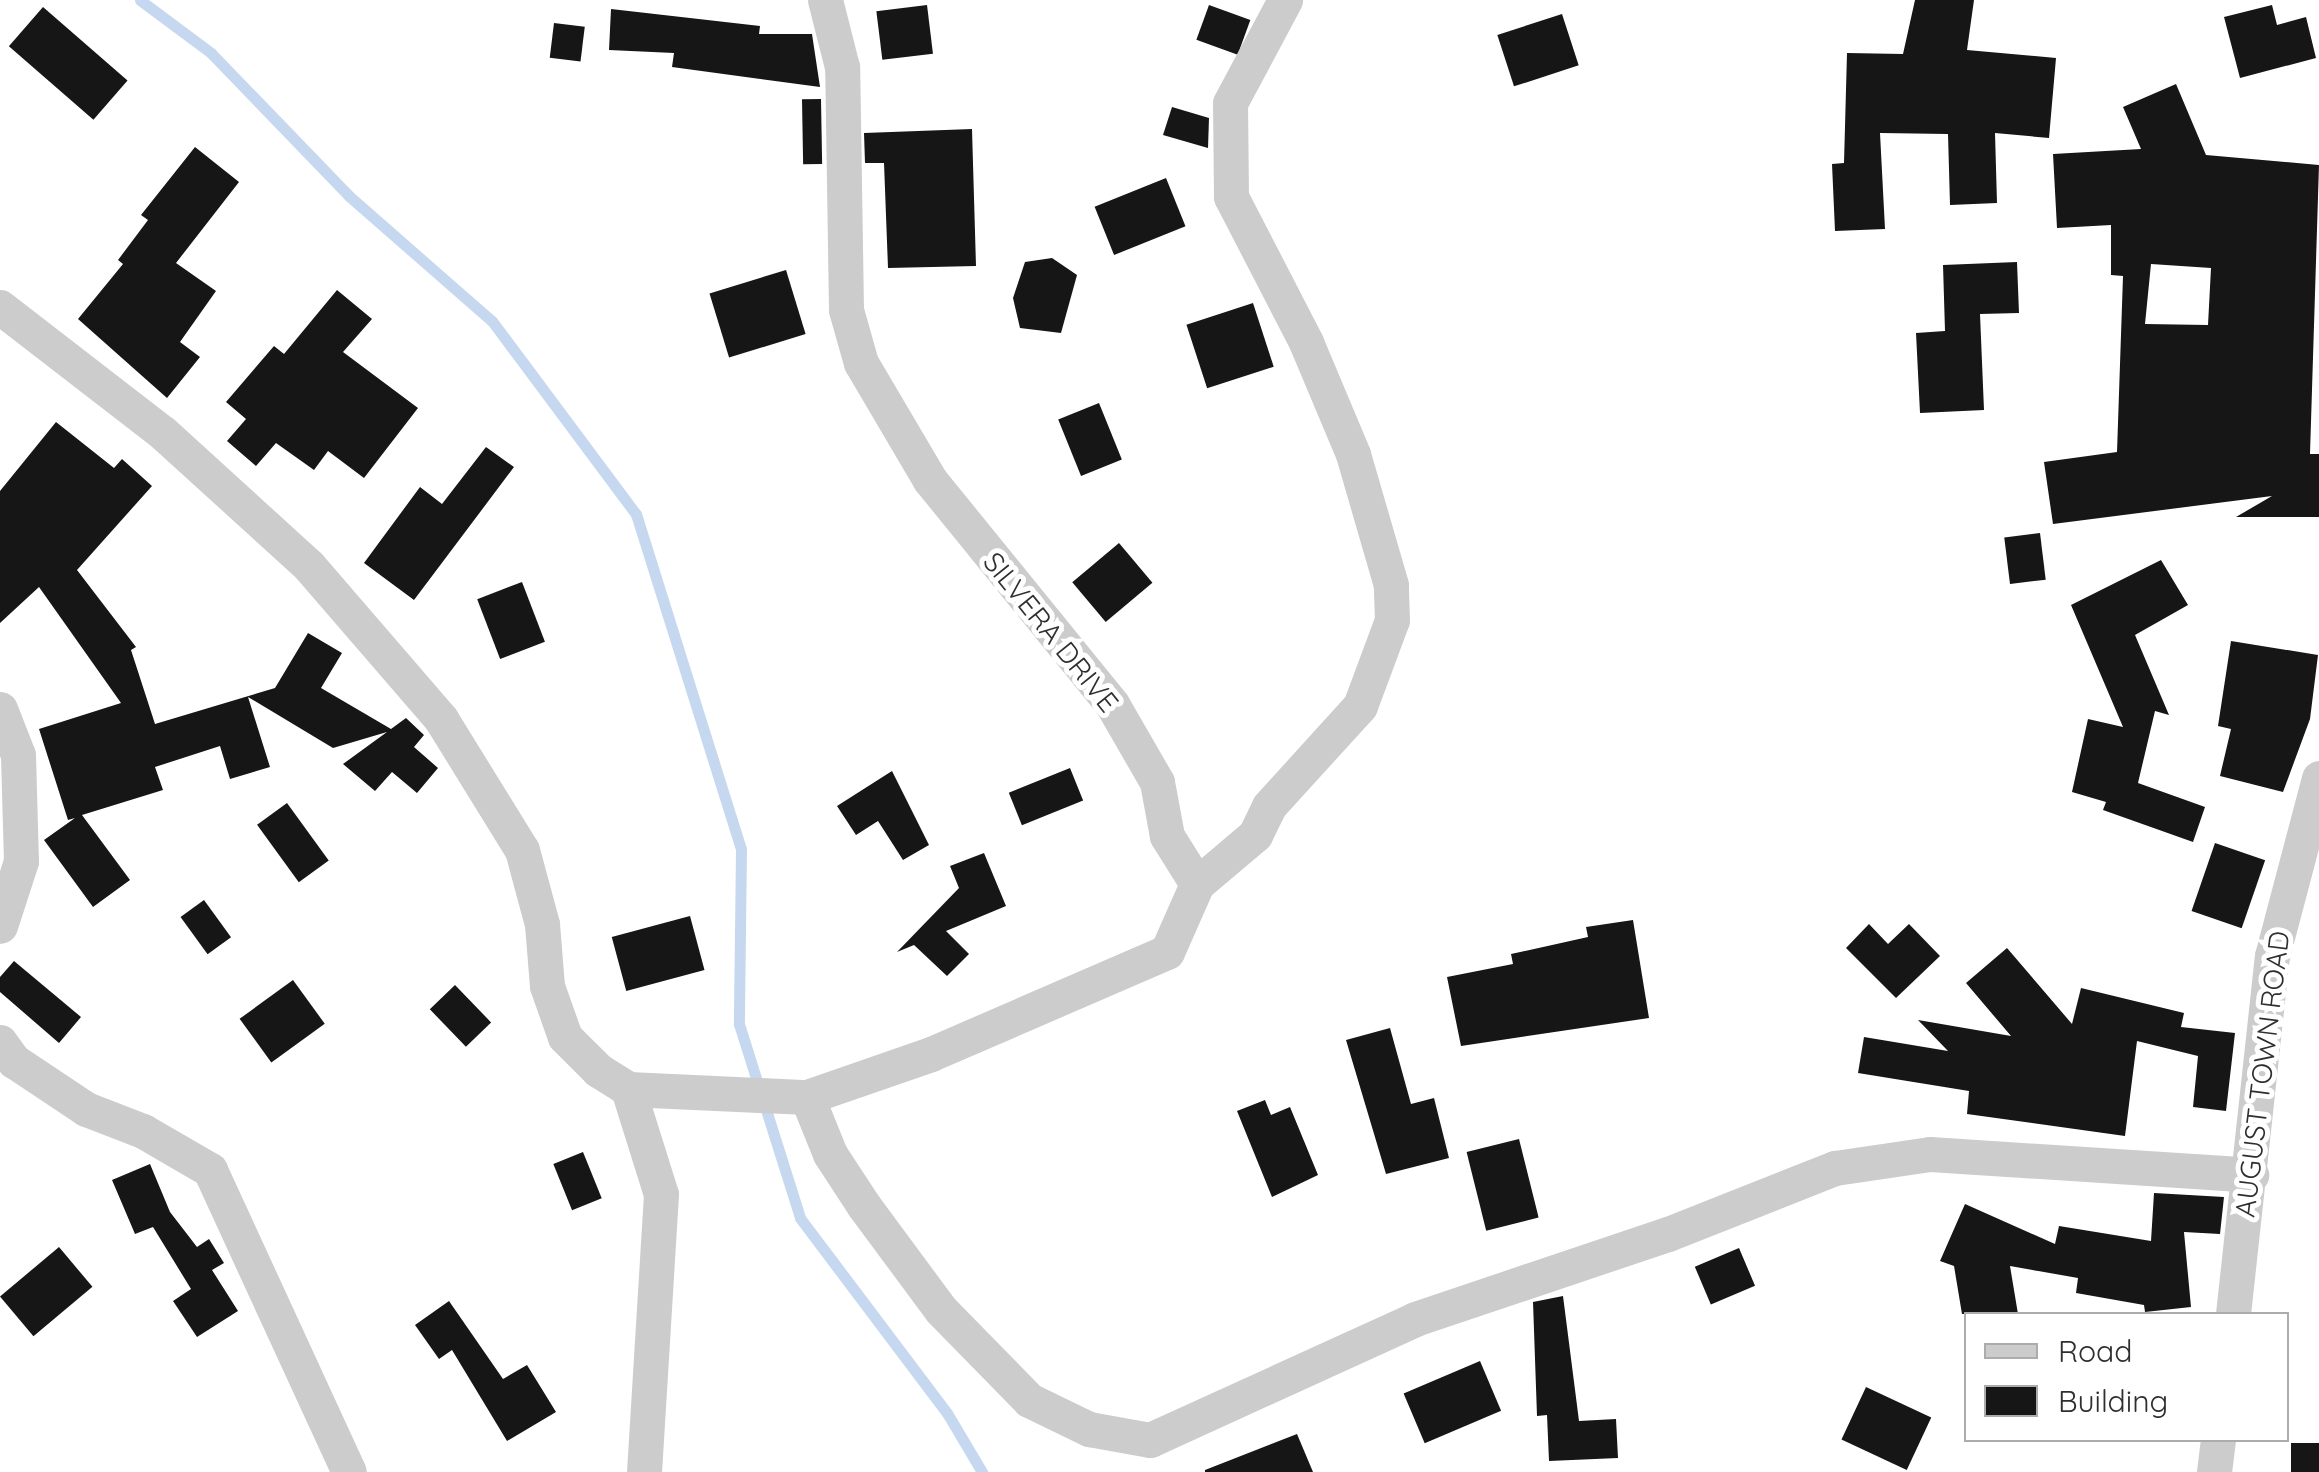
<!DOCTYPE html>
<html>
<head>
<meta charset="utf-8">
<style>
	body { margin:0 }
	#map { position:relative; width:2319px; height:1472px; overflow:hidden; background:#fff; font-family:Quicksand,sans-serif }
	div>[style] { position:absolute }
	.stream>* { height:11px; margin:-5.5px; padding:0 5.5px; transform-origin:5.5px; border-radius:5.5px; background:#c6d8ef }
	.building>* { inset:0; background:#161616; transform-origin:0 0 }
	.minor>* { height:35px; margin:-17.5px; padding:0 17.5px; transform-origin:17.5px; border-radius:17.5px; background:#ccc }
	span { translate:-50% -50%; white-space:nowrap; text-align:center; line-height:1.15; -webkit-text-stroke:10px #fff; paint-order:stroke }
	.street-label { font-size:28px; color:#2f2f2f }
	.legend { position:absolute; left:1964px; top:1312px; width:325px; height:130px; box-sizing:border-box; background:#fff; border:2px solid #acacac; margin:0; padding:12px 18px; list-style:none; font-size:30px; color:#2f2f2f }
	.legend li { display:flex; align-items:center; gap:20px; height:50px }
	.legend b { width:50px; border:2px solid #acacac }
</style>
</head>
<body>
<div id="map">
	<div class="stream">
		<i style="left:140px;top:0;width:89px;rotate:36.7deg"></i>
		<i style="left:211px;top:53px;width:199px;rotate:46deg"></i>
		<i style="left:349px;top:196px;width:190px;rotate:41.2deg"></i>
		<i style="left:492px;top:321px;width:241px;rotate:53.3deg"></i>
		<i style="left:636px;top:514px;width:351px;rotate:72.6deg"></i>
		<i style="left:741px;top:849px;width:175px;rotate:90.7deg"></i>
		<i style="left:739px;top:1024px;width:203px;rotate:72.5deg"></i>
		<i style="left:800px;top:1218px;width:244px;rotate:53deg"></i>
		<i style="left:947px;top:1413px;width:69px;rotate:59.3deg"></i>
	</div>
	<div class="building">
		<i style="clip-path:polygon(1915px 0,1974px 0,1967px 50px,2056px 58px,2049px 138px,1995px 133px,1997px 203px,1950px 205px,1948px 134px,1880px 133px,1885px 229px,1835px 231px,1832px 164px,1844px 163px,1847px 53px,1903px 54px)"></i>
		<i style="left:927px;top:5px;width:49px;height:51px;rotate:83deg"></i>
		<i style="left:1209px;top:5px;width:44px;height:37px;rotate:20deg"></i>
		<i style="clip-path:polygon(2272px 5px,2277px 25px,2306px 17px,2316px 58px,2240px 78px,2224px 17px)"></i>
		<i style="left:43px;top:7px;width:112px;height:52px;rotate:41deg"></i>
		<i style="clip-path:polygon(611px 9px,760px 26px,759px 34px,812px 34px,820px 87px,672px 67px,674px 53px,609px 50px)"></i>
		<i style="left:1562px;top:14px;width:54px;height:68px;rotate:72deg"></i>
		<i style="left:554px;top:23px;width:31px;height:35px;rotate:7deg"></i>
		<i style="clip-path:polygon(evenodd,2176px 84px,2206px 155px,2319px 165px,2310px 454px,2319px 454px,2319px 517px,2236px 517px,2272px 496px,2053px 524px,2044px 462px,2117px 452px,2123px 276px,2111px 275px,2111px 225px,2057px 228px,2053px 154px,2141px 149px,2123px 107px,2176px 84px,2151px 264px,2211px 268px,2208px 325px,2145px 324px,2151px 264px)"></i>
		<i style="left:821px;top:99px;width:65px;height:19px;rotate:89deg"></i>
		<i style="clip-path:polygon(1172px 107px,1209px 118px,1208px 148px,1163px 135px)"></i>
		<i style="clip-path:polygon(972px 129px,976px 266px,888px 268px,884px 163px,865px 163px,864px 133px)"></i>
		<i style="clip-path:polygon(195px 147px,239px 182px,176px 263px,216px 291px,180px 342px,200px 357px,167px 398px,78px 319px,123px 264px,118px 260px,148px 220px,141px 215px)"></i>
		<i style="left:1166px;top:178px;width:52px;height:77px;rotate:68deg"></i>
		<i style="clip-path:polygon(1052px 258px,1077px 275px,1061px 333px,1020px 328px,1013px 298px,1025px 262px)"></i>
		<i style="clip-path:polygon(2017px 262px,2019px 313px,1980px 314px,1984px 410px,1920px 413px,1916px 333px,1945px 331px,1943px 265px)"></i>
		<i style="left:786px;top:270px;width:67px;height:80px;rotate:73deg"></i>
		<i style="clip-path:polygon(337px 290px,372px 319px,343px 352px,418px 408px,364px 478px,328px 451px,314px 470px,276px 443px,256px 466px,227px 441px,246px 419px,226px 402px,274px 346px,284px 354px)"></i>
		<i style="left:1253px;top:303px;width:67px;height:70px;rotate:72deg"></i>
		<i style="left:1099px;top:403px;width:61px;height:44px;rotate:68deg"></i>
		<i style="clip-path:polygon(56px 422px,114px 468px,122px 459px,152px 486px,77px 570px,136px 647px,131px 650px,155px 724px,275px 688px,308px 633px,342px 653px,321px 688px,391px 729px,406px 718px,424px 735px,414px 747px,438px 768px,417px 793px,392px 772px,375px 791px,343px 764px,387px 732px,333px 748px,248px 697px,270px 767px,230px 779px,220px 746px,155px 767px,163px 790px,82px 815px,130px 880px,93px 907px,44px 840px,75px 818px,68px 820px,39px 729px,121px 703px,39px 587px,0 623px,0 491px)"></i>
		<i style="clip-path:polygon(486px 447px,514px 467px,414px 600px,364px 563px,420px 487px,442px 504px)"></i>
		<i style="left:2040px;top:533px;width:47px;height:36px;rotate:83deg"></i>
		<i style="left:1119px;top:543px;width:52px;height:61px;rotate:50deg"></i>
		<i style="clip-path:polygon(2161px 560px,2188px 605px,2135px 635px,2169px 715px,2155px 711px,2138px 783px,2205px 807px,2193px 842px,2103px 810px,2106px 802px,2072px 792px,2088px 719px,2123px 727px,2071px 605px)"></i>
		<i style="left:522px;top:582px;width:64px;height:48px;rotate:69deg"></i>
		<i style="clip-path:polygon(2231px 641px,2318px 655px,2310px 719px,2283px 792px,2220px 776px,2231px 729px,2218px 726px)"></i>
		<i style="left:1070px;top:768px;width:35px;height:66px;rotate:68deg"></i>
		<i style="clip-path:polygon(892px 771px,929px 845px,903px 860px,878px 821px,856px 835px,837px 806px)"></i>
		<i style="left:287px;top:803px;width:71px;height:37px;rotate:54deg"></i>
		<i style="left:2215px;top:843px;width:53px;height:72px;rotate:19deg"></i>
		<i style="clip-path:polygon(984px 853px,1006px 906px,946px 931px,969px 954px,947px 976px,914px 945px,897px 952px,959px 888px,950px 866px)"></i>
		<i style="left:204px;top:900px;width:46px;height:29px;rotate:54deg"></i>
		<i style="left:690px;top:916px;width:56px;height:81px;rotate:75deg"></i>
		<i style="clip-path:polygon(1633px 920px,1649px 1018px,1461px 1046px,1447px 977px,1513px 964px,1511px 954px,1588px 937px,1586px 927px)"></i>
		<i style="clip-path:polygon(1869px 924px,1888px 944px,1909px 924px,1940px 956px,1896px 998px,1846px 948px)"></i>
		<i style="clip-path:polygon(2007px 948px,2072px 1024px,2081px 988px,2184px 1013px,2181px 1027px,2235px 1033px,2226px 1111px,2193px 1107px,2198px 1056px,2137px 1041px,2125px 1136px,1967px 1114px,1969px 1091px,1858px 1073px,1864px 1037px,1948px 1051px,1918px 1020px,2011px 1036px,1966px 983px)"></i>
		<i style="clip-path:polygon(14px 961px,81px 1017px,59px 1043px,0 992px,0 977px)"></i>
		<i style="left:293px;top:980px;width:54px;height:66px;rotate:54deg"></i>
		<i style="left:455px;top:985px;width:52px;height:35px;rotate:46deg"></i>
		<i style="clip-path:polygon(1390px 1028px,1411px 1104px,1434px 1098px,1449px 1158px,1386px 1174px,1346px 1040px)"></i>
		<i style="clip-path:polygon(1265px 1100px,1271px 1115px,1290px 1107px,1318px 1175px,1272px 1197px,1237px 1111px)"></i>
		<i style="left:1519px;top:1139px;width:81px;height:54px;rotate:76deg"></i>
		<i style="left:583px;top:1152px;width:50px;height:32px;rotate:68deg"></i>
		<i style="clip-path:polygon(150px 1164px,170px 1212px,197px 1247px,209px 1239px,224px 1263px,212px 1270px,238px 1311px,197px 1337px,173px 1301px,191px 1289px,153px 1227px,135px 1234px,112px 1180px)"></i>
		<i style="clip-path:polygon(2154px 1193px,2224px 1197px,2220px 1234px,2184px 1232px,2191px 1307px,2145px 1312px,2144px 1305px,2076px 1293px,2078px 1278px,2010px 1266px,2018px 1314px,1962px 1314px,1954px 1266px,1940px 1261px,1965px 1204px,2055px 1244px,2059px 1226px,2151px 1241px)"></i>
		<i style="left:59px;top:1247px;width:52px;height:77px;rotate:50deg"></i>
		<i style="left:1739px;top:1248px;width:41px;height:48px;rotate:67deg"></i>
		<i style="clip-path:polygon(1563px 1296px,1579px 1421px,1616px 1419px,1618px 1458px,1549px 1461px,1547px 1415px,1537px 1416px,1533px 1302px)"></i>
		<i style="clip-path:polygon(449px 1301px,503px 1379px,527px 1365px,556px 1412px,507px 1441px,452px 1350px,439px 1359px,415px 1325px)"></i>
		<i style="left:1480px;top:1361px;width:54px;height:83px;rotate:67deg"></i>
		<i style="left:1866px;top:1387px;width:72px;height:58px;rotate:25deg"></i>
		<i style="clip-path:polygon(1297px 1434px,1313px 1472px,1205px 1472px,1205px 1470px)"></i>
		<i style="left:2291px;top:1443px;width:28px;height:29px"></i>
	</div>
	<div class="minor">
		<i style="left:0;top:307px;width:206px;rotate:37.7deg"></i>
		<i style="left:163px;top:433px;width:197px;rotate:42.3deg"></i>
		<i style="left:309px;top:566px;width:202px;rotate:49.2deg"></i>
		<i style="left:441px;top:719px;width:154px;rotate:58.3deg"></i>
		<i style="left:522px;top:850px;width:77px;rotate:74.9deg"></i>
		<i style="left:542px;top:924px;width:62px;rotate:85.4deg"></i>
		<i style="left:547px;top:986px;width:54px;rotate:70.6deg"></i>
		<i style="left:565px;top:1037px;width:47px;rotate:45deg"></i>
		<i style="left:598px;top:1070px;width:36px;rotate:32deg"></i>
		<i style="left:628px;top:1089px;width:179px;rotate:2.6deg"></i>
		<i style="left:807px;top:1097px;width:131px;rotate:-19.1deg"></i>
		<i style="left:931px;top:1054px;width:257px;rotate:-23.4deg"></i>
		<i style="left:1167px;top:952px;width:74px;rotate:-66.2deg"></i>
		<i style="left:1197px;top:884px;width:57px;rotate:-122deg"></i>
		<i style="left:1167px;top:836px;width:55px;rotate:-100.5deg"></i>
		<i style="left:1157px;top:782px;width:90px;rotate:-120deg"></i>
		<i style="left:1112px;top:704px;width:289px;rotate:-129.1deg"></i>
		<i style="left:930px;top:480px;width:136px;rotate:-120.5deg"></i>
		<i style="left:861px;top:363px;width:55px;rotate:-105.8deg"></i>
		<i style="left:846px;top:310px;width:243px;rotate:-90.9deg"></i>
		<i style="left:842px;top:67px;width:69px;rotate:-104.2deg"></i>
		<i style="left:0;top:709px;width:49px;rotate:68.6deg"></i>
		<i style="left:18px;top:755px;width:106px;rotate:88.4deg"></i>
		<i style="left:21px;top:861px;width:68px;rotate:107.9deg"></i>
		<i style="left:1197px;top:884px;width:76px;rotate:-40.2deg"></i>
		<i style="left:1255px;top:835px;width:32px;rotate:-64deg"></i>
		<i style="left:1269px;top:806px;width:135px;rotate:-47.7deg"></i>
		<i style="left:1360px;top:706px;width:92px;rotate:-69.6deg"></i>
		<i style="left:1392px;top:620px;width:35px;rotate:-92deg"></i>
		<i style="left:1391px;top:585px;width:136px;rotate:-106.2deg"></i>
		<i style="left:1353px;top:454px;width:121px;rotate:-112.8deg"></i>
		<i style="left:1306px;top:342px;width:163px;rotate:-117.3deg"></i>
		<i style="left:1231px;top:197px;width:94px;rotate:-90.6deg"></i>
		<i style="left:1230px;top:103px;width:117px;rotate:-61.9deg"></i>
		<i style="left:0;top:1042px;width:24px;rotate:54deg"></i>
		<i style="left:14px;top:1061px;width:87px;rotate:33.7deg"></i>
		<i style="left:86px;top:1109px;width:61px;rotate:21.1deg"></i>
		<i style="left:143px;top:1131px;width:78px;rotate:30.2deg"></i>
		<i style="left:210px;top:1170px;width:332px;rotate:65.3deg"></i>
		<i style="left:628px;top:1089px;width:110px;rotate:72.6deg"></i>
		<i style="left:661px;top:1194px;width:279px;rotate:93.5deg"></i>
		<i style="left:807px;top:1097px;width:61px;rotate:68deg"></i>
		<i style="left:830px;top:1154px;width:62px;rotate:56.8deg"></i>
		<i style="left:864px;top:1206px;width:129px;rotate:53.5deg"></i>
		<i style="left:941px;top:1310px;width:126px;rotate:45.6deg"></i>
		<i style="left:1029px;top:1400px;width:67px;rotate:25.8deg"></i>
		<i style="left:1089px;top:1429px;width:62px;rotate:10.2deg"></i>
		<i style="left:1150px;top:1440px;width:291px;rotate:-24.5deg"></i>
		<i style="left:1415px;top:1319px;width:267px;rotate:-18.6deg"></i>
		<i style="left:1668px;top:1234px;width:180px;rotate:-21.6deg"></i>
		<i style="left:1835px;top:1168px;width:96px;rotate:-8.4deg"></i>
		<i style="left:1930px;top:1154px;width:322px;rotate:3.7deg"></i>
		<i style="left:2233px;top:1314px;width:360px;rotate:-83.8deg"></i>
		<i style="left:2272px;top:956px;width:184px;rotate:-75.2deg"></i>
		<i style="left:2214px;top:1472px;width:32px;rotate:-83deg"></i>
	</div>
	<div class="street-label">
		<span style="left:1051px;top:632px;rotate:51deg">SILVERA DRIVE</span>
		<span style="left:2262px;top:1074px;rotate:-83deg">AUGUST TOWN ROAD</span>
	</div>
	<ul class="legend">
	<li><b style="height:12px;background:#ccc"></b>Road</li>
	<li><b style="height:28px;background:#161616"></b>Building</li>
	</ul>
</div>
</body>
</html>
